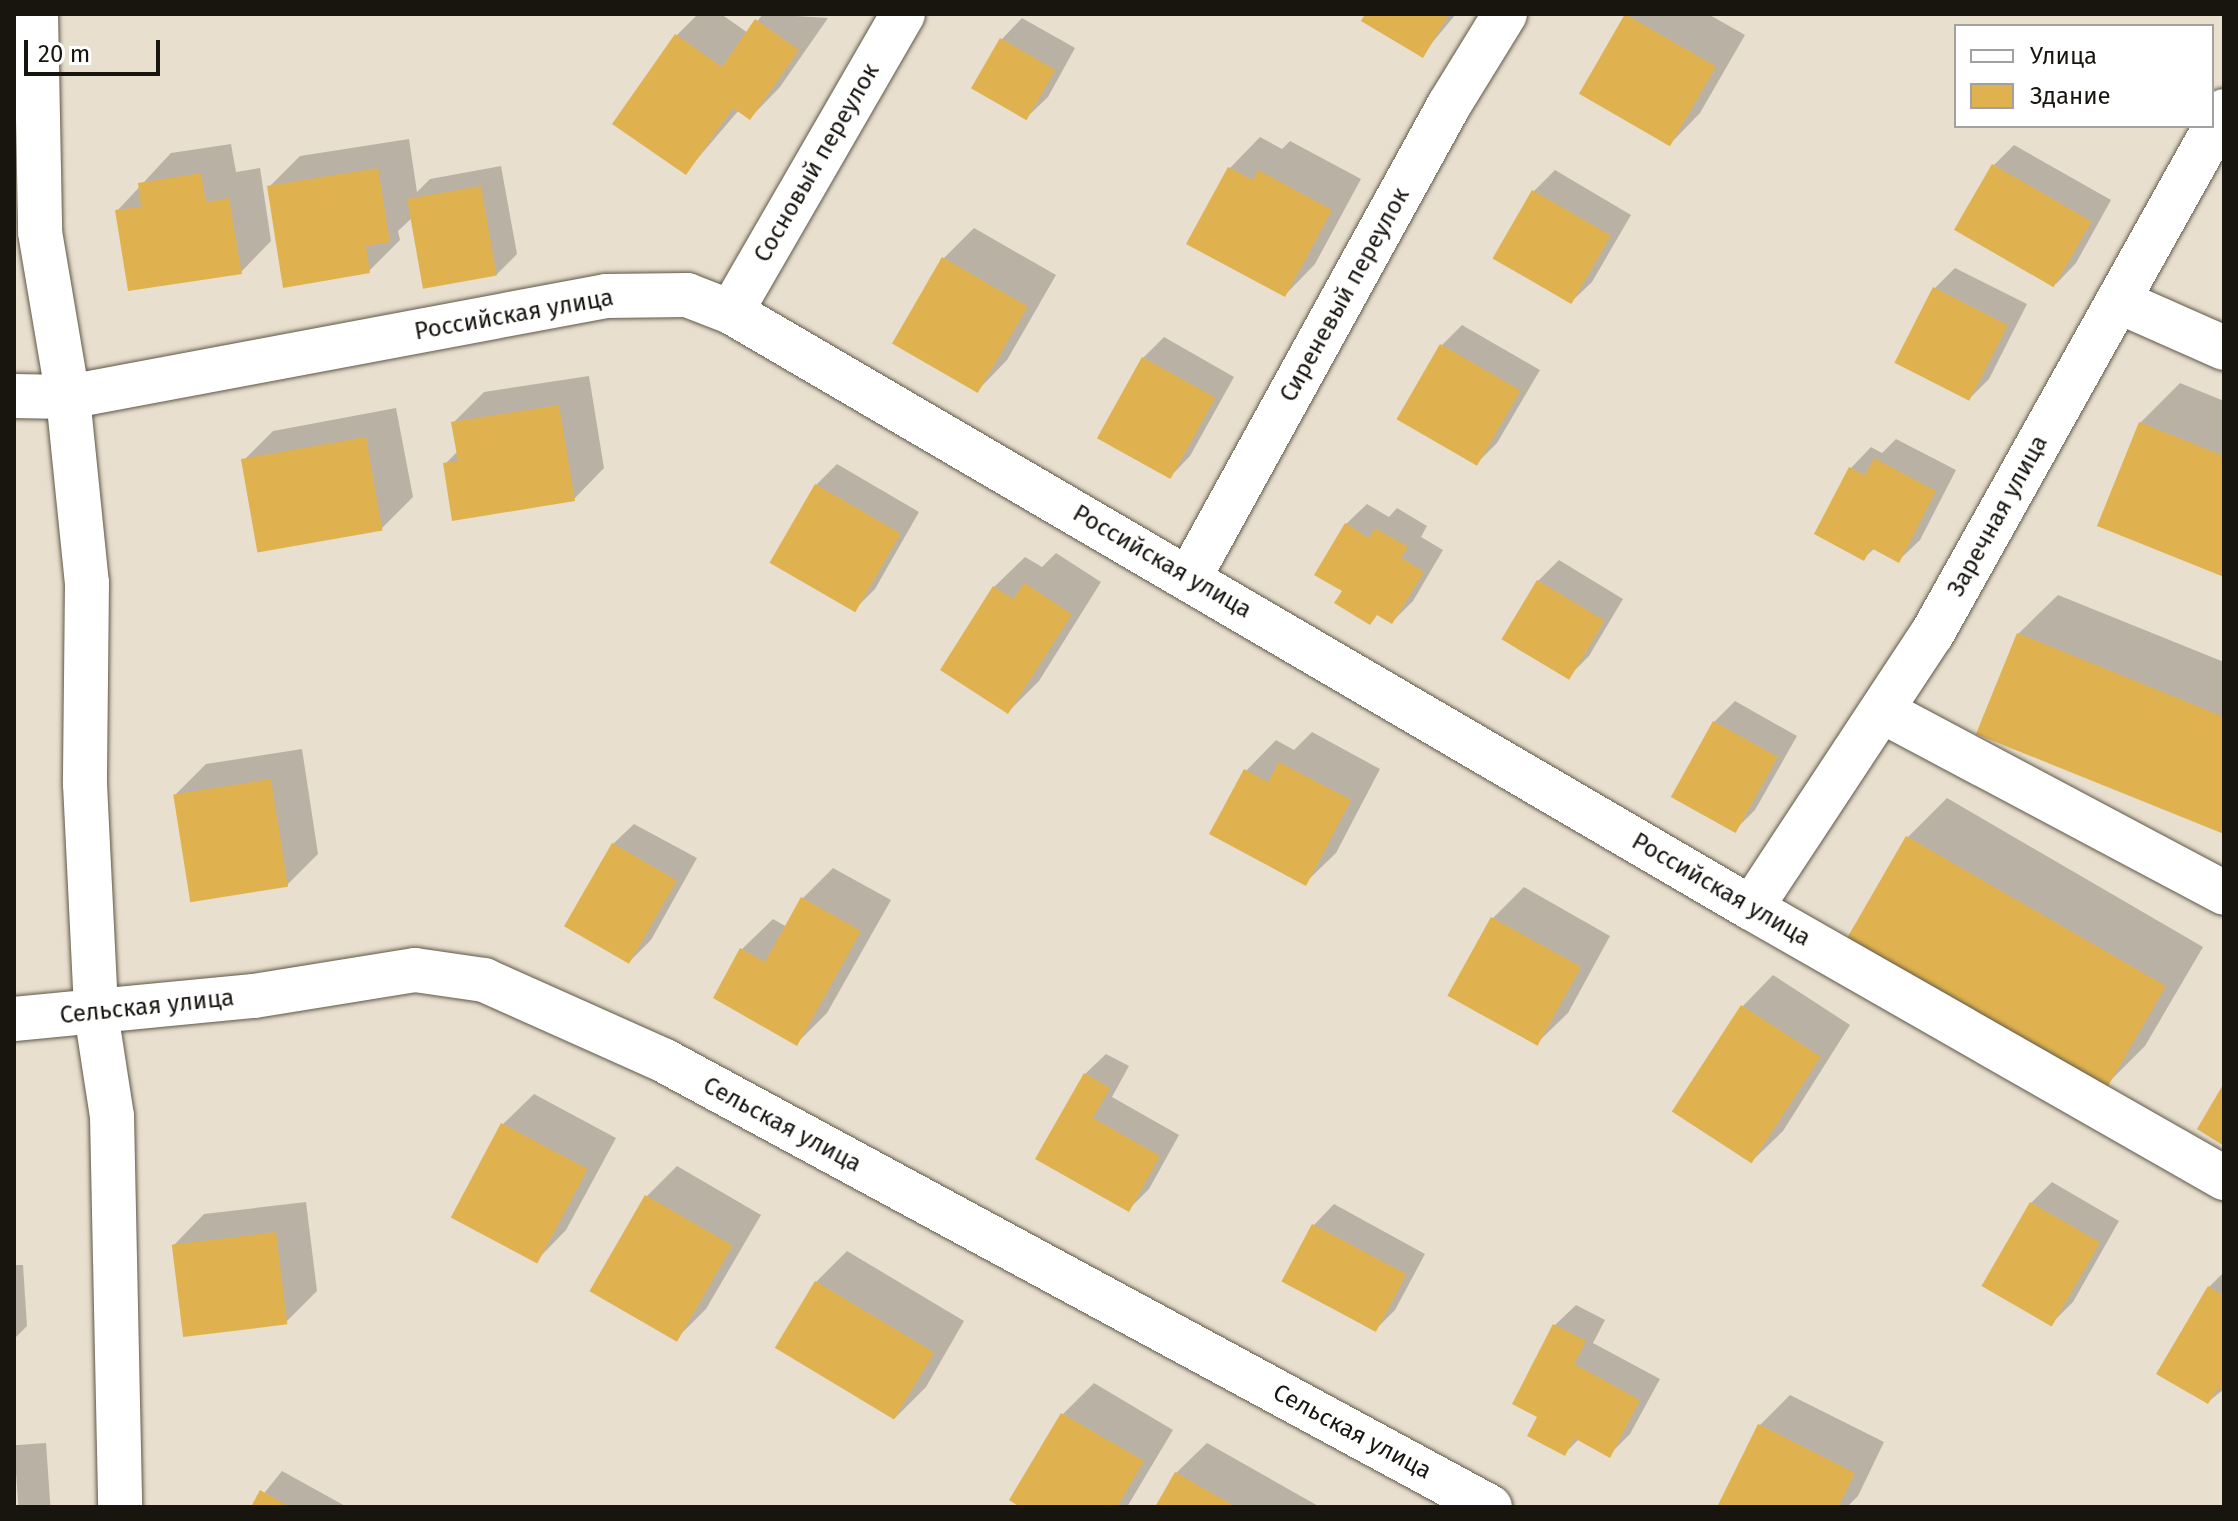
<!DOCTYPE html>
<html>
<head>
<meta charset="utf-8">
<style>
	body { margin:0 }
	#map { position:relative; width:2238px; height:1521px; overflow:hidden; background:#e8dfce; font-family:"Fira Sans",sans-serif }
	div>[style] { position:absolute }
	.shadow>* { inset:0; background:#0003; transform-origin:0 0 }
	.building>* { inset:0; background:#e0b24f; transform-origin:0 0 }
	.roads { filter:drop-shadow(0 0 2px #5f5849) drop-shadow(0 0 2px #5f5849) }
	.minor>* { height:44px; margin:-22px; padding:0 22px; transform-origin:22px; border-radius:22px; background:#fff }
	span { translate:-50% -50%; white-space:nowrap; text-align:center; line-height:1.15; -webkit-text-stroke:6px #fff; paint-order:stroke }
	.street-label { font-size:24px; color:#18150f }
	.frame { position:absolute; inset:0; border:16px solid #18150f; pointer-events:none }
	.legend { position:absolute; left:1954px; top:24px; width:260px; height:104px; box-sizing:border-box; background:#fff; border:2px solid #a3a19f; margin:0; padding:10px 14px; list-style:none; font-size:24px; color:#18150f }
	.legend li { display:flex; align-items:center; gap:16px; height:40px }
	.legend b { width:40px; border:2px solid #a3a19f }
	.scale { position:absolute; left:24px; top:40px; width:136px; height:36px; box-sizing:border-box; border:4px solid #18150f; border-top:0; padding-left:10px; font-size:24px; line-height:28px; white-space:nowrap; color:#18150f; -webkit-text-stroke:6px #fff; paint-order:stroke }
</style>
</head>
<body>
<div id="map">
	<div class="shadow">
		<i style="clip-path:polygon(698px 14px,721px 14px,748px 33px,763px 14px,828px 18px,780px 87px,750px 118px,739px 110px,686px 172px,677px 35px)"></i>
		<i style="clip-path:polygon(1368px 14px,1456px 14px,1422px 55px)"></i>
		<i style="clip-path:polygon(1627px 14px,1708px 14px,1745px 35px,1700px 113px,1670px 144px,1582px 93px)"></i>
		<i style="clip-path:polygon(1022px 18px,1075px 48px,1048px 97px,1027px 117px,1002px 39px)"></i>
		<i style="clip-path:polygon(1260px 137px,1282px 149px,1290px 141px,1361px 179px,1315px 264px,1285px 295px,1189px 243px,1230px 168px)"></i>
		<i style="clip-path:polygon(409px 139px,417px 192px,430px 179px,501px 166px,517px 254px,496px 275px,413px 217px,398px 231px,400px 240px,369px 271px,269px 187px,300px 156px)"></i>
		<i style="clip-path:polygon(231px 144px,236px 172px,260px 168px,271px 241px,241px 272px,117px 211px,171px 153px)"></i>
		<i style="clip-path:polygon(2014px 145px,2111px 200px,2076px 263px,2056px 284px,1993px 166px)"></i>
		<i style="clip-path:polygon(1555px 170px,1631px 215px,1592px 282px,1571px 302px,1495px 257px,1534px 191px)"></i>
		<i style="clip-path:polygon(974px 228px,1056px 275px,1007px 360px,977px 391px,944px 258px)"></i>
		<i style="clip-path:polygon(1955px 268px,2027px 304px,1989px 379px,1969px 399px,1935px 288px)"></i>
		<i style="clip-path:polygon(1462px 325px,1540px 370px,1497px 443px,1476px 464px,1441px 346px)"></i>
		<i style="clip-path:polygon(1164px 337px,1234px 377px,1190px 456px,1170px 477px,1143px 358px)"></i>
		<i style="clip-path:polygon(589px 376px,604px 468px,574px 499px,445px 464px,458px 451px,453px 423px,484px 392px)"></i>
		<i style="clip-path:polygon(2180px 383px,2224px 401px,2224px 575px,2140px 423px)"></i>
		<i style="clip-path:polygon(396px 408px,413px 497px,382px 528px,243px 461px,273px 431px)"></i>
		<i style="clip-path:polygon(1896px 439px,1956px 470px,1920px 540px,1899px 560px,1875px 548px,1864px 558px,1851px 468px,1871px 447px,1882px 453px)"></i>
		<i style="clip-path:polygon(837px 464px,919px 512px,875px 589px,854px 610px,816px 485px)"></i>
		<i style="clip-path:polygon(1367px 504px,1389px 517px,1397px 508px,1427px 526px,1421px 537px,1443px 550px,1413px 601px,1392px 622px,1345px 590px,1346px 524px)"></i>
		<i style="clip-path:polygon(1056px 553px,1101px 582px,1039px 681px,1008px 712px,994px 587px,1025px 557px,1042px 567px)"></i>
		<i style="clip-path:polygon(1559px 560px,1623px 599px,1589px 656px,1568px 677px,1538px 581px)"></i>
		<i style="clip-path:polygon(2058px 595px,2224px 662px,2224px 832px,2018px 634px)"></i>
		<i style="clip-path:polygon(1735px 701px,1797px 736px,1755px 810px,1734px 831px,1673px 796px,1714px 722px)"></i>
		<i style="clip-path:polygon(1312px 732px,1380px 769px,1336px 853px,1305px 883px,1246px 771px,1276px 740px,1294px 750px)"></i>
		<i style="clip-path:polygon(302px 749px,318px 854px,287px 885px,175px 795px,206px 764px)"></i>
		<i style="clip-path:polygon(1947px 798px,2203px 947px,2145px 1046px,2106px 1085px,1908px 837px)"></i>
		<i style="clip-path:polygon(634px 824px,697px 858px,651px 940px,630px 961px,613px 844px)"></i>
		<i style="clip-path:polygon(833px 868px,891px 900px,827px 1013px,796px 1044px,742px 949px,773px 919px,787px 927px,803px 898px)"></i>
		<i style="clip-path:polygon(1524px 887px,1610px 936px,1568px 1013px,1537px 1043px,1451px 995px,1493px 918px)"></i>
		<i style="clip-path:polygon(1773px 975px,1850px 1025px,1783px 1131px,1752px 1161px,1743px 1006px)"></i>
		<i style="clip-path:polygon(1106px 1054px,1129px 1066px,1112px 1097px,1179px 1135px,1149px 1189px,1128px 1210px,1038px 1158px,1085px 1074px)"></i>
		<i style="clip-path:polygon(534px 1094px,616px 1138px,566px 1230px,536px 1261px,503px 1124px)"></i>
		<i style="clip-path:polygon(677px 1166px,761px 1215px,706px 1309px,675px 1340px,647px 1196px)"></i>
		<i style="clip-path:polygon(2052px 1182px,2119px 1221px,2073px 1302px,2052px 1323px,2031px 1203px)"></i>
		<i style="clip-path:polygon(306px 1202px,317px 1291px,286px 1322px,174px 1245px,204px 1214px)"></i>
		<i style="clip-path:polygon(1334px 1204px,1425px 1254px,1395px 1310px,1374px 1331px,1283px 1280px,1314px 1225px)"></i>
		<i style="clip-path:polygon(847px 1251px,964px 1321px,926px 1387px,895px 1418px,777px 1348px,816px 1282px)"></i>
		<i style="clip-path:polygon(14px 1265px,23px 1265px,27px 1326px,14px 1339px)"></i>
		<i style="clip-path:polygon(2224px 1272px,2224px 1389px,2208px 1402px,2209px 1287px)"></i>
		<i style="clip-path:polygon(1576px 1305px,1605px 1320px,1593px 1343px,1660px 1379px,1630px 1434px,1609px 1455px,1579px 1439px,1564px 1454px,1540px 1416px,1555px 1325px)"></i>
		<i style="clip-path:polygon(1094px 1383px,1173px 1430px,1127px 1507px,1024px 1507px,1012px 1500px,1063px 1414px)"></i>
		<i style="clip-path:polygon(1790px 1395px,1884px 1442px,1858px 1496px,1847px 1507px,1719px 1507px,1759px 1426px)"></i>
		<i style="left:46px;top:1443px;width:64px;height:32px;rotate:86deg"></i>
		<i style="clip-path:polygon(1207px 1443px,1320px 1507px,1157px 1507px,1176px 1473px)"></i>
		<i style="clip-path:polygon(282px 1471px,347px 1507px,253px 1507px)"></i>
	</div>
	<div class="building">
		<i style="clip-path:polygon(1365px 14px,1449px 14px,1423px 58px,1361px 21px)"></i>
		<i style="left:1625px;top:14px;width:105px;height:92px;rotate:30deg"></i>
		<i style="clip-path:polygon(755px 19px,799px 50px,750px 120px,733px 108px,686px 175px,612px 124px,675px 34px,722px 67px)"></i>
		<i style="left:1000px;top:38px;width:64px;height:58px;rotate:30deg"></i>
		<i style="left:1992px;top:164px;width:115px;height:76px;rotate:30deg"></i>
		<i style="clip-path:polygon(1228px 167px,1253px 180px,1258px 170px,1332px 210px,1285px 297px,1186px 244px)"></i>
		<i style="clip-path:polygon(378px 168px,390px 242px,366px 246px,370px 273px,283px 288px,267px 186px)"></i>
		<i style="clip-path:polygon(201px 173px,206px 202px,229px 198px,242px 274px,128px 291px,115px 210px,141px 207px,138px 183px)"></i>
		<i style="left:481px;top:186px;width:91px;height:75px;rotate:80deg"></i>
		<i style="left:1532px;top:190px;width:91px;height:79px;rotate:30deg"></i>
		<i style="left:942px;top:257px;width:99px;height:100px;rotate:30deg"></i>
		<i style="left:1933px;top:287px;width:84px;height:85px;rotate:27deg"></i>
		<i style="left:1440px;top:344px;width:93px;height:87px;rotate:30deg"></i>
		<i style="left:1142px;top:357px;width:84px;height:93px;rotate:29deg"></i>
		<i style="clip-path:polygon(559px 405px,575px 501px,452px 521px,443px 463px,458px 461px,451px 422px)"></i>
		<i style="clip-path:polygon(2139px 422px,2224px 456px,2224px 577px,2097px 526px)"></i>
		<i style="left:366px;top:437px;width:95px;height:127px;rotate:80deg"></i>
		<i style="clip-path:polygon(1874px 458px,1936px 491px,1899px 563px,1871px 548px,1864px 561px,1814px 534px,1849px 467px,1865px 475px)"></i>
		<i style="left:815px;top:484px;width:99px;height:91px;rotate:30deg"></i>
		<i style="clip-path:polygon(1345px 523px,1369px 538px,1375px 528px,1408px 547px,1401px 558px,1424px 572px,1392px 624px,1377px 615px,1370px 625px,1334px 603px,1342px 591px,1314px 575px)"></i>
		<i style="left:1537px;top:580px;width:79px;height:69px;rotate:31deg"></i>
		<i style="clip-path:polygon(1024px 583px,1072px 614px,1008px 714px,940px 670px,993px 586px,1013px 599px)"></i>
		<i style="clip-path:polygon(2017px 633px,2224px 717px,2224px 834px,1976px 734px)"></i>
		<i style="left:1713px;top:721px;width:74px;height:87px;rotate:29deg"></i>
		<i style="clip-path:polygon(1279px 762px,1351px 800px,1306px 886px,1209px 834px,1244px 769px,1268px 782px)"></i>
		<i style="left:271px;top:779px;width:109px;height:99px;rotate:81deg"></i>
		<i style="left:1906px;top:836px;width:300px;height:117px;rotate:30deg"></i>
		<i style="left:612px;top:843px;width:75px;height:96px;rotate:30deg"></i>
		<i style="clip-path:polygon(801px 897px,861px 931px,797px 1046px,713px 998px,740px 948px,765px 962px)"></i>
		<i style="left:1491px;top:917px;width:103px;height:90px;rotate:29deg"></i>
		<i style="left:1741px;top:1005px;width:95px;height:127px;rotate:33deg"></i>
		<i style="clip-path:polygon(1084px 1073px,1110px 1088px,1093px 1118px,1160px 1156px,1129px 1212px,1035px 1159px)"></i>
		<i style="clip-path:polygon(2224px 1083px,2224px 1146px,2197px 1129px)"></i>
		<i style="left:501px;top:1123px;width:98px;height:107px;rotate:28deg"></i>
		<i style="left:645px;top:1195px;width:101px;height:111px;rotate:30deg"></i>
		<i style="left:2030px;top:1202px;width:81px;height:97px;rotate:30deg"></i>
		<i style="left:1312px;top:1224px;width:107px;height:65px;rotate:28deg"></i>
		<i style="left:276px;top:1232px;width:93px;height:105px;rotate:83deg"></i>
		<i style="left:815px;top:1281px;width:139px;height:78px;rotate:31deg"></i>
		<i style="clip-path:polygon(2208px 1286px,2224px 1296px,2224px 1391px,2218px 1388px,2208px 1404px,2156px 1374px)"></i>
		<i style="clip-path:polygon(1553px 1324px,1586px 1341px,1574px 1364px,1640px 1400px,1610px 1458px,1574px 1438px,1565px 1456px,1527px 1436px,1537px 1417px,1512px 1404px)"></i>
		<i style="clip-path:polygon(1061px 1413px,1144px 1461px,1117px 1507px,1020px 1507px,1009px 1500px)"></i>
		<i style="clip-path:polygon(1758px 1424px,1855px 1473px,1838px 1507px,1717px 1507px)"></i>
		<i style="clip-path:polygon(1175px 1472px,1236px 1507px,1155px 1507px)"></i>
		<i style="clip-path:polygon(260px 1490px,290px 1507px,251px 1507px)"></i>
	</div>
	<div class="roads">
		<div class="minor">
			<i style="left:36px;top:14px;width:218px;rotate:88.9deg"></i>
			<i style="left:40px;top:232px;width:167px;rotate:80.4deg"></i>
			<i style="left:68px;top:397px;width:187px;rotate:84.2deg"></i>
			<i style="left:87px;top:583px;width:201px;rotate:90.6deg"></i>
			<i style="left:85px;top:784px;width:229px;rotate:87.2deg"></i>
			<i style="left:96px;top:1013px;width:104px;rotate:81.2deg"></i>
			<i style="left:112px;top:1116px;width:391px;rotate:88.8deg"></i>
			<i style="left:2118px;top:301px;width:116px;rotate:23.9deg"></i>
			<i style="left:731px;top:312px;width:344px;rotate:-60deg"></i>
			<i style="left:14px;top:396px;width:54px;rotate:1.1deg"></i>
			<i style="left:68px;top:397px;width:547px;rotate:-10.63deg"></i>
			<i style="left:606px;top:296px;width:81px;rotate:-0.7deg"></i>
			<i style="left:687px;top:295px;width:47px;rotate:21.1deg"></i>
			<i style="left:731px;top:312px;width:1181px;rotate:30.3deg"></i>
			<i style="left:1751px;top:908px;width:545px;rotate:29.72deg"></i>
			<i style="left:1189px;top:578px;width:540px;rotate:-61.2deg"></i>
			<i style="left:1449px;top:105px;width:107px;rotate:-58.4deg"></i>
			<i style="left:1882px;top:711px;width:387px;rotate:28deg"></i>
			<i style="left:1751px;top:908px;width:328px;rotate:-56.6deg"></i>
			<i style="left:1932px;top:634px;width:599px;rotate:-60.82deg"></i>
			<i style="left:14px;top:1019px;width:241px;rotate:-5.5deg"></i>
			<i style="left:254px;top:996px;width:163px;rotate:-9.2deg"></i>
			<i style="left:415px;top:970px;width:70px;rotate:8.2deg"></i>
			<i style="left:484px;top:980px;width:196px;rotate:24.1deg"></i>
			<i style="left:663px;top:1060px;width:940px;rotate:28.39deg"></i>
		</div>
	</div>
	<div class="street-label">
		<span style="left:817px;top:163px;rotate:-60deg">Сосновый переулок</span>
		<span style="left:1345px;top:295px;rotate:-61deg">Сиреневый переулок</span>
		<span style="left:514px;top:315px;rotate:-10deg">Российская улица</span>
		<span style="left:1998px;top:516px;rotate:-61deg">Заречная улица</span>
		<span style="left:1162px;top:562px;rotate:30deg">Российская улица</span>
		<span style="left:1721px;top:890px;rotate:30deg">Российская улица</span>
		<span style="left:147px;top:1007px;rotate:-6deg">Сельская улица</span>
		<span style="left:782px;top:1125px;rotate:28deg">Сельская улица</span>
		<span style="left:1352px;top:1432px;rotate:28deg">Сельская улица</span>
	</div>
	<div class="frame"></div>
	<ul class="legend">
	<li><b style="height:10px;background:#fff"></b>Улица</li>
	<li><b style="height:22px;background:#e0b24f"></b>Здание</li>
	</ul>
	<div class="scale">20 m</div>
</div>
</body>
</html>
